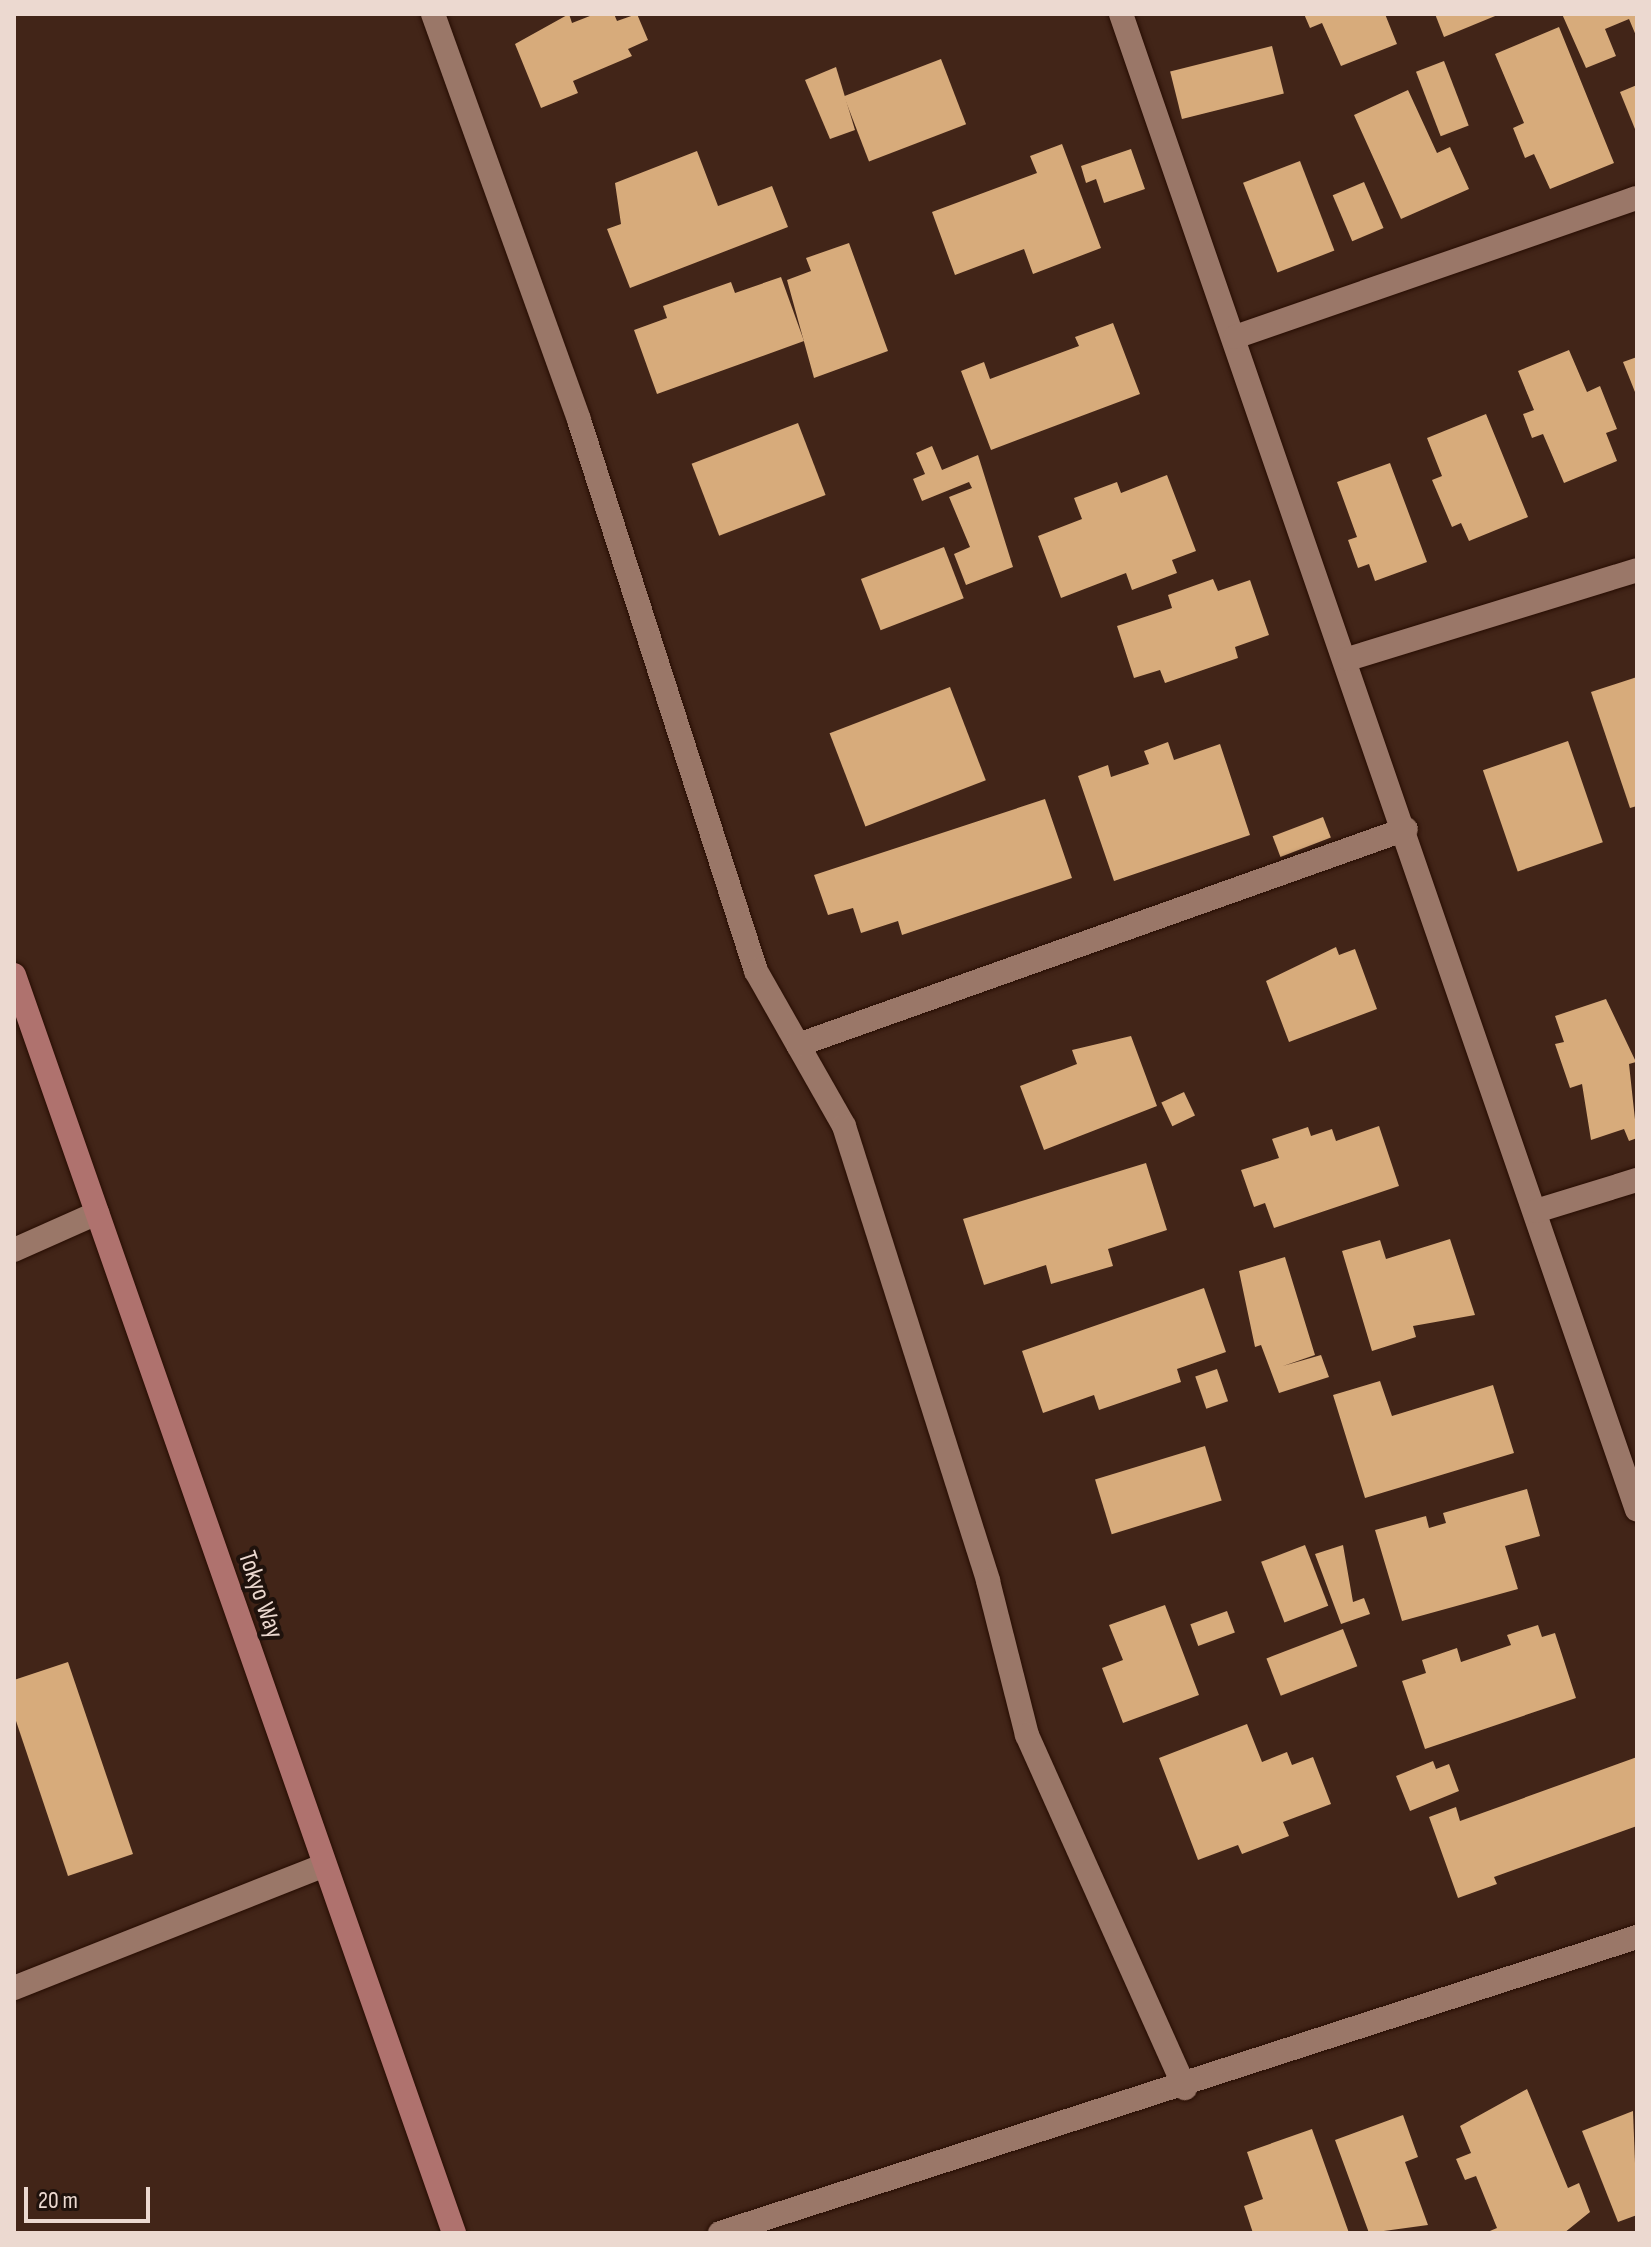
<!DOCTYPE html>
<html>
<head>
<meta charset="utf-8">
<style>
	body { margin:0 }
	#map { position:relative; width:1651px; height:2247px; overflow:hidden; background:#422518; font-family:"Sofia Sans Condensed",sans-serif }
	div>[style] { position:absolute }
	.building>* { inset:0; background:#d7ab7b; transform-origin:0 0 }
	.roads { filter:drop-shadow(0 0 2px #270d03) drop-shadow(0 0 2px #270d03) }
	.minor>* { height:24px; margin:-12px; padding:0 12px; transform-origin:12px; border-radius:12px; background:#9a7768 }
	.secondary>* { height:24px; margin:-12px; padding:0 12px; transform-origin:12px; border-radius:12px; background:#af726e }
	span { translate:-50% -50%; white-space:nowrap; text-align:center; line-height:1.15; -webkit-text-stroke:8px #1f120c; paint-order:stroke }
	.street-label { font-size:26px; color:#ecd9d0 }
	.frame { position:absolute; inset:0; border:16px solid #ecd9d0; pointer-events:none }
	.scale { position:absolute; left:24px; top:2187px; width:126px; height:36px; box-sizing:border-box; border:4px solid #ecd9d0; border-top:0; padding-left:10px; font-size:24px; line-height:28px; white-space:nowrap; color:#ecd9d0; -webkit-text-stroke:6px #1f120c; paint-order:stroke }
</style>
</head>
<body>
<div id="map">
	<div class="building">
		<i style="clip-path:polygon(569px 14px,572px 23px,595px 14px,614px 14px,617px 21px,637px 14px,648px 40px,628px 49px,632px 56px,573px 81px,578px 93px,541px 108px,515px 44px)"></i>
		<i style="clip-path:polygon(1304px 14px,1385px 14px,1397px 44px,1341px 66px,1322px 23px,1310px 28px)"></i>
		<i style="clip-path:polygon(1435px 14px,1500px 14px,1444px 37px)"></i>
		<i style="clip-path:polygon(1562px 14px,1637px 14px,1637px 38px,1629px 19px,1605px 29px,1616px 56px,1586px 68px)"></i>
		<i style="clip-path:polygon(1559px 27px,1614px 163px,1550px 189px,1534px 154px,1525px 158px,1513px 128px,1524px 123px,1495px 54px)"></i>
		<i style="left:1272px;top:46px;width:49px;height:105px;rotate:76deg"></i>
		<i style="left:941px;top:59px;width:70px;height:104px;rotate:69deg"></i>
		<i style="left:1444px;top:61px;width:69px;height:30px;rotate:69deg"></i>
		<i style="clip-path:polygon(836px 67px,855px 130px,830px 139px,805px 80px)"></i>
		<i style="clip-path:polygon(1637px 85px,1637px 134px,1620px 92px)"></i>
		<i style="clip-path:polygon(1408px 90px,1437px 153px,1450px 147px,1469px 189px,1401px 219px,1354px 115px)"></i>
		<i style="clip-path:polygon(1062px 144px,1101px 248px,1033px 274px,1024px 249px,955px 275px,932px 212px,1037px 173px,1030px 156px)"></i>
		<i style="clip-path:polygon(1131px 149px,1145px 189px,1104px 203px,1096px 179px,1086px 183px,1081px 166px)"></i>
		<i style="clip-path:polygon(697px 151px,718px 206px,772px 186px,788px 227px,630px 288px,607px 229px,621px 224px,615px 183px)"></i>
		<i style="left:1300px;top:161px;width:96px;height:61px;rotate:69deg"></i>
		<i style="left:1364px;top:182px;width:50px;height:34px;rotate:67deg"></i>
		<i style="clip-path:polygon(849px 243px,888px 351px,814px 378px,787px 280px,811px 271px,806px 258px)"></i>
		<i style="clip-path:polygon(781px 277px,804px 341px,657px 394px,634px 330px,667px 318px,663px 306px,731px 282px,735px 293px)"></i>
		<i style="clip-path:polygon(1113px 323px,1140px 394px,991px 450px,961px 371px,984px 362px,990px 379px,1079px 346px,1075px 337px)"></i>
		<i style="clip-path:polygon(1569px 350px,1587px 392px,1600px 386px,1617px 429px,1606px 433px,1617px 461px,1564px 483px,1543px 434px,1532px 438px,1523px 414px,1534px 410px,1518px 371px)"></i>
		<i style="clip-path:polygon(1637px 357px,1637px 397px,1623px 362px)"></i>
		<i style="clip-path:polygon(1486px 414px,1528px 517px,1469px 541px,1461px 523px,1452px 527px,1432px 480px,1442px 476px,1427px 438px)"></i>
		<i style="left:798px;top:423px;width:77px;height:114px;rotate:69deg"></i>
		<i style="clip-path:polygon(932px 446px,942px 470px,978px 455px,1013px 567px,966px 585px,954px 554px,970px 547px,949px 497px,972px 488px,969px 482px,922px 501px,913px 479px,925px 474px,916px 453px)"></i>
		<i style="clip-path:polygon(1390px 463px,1427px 562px,1375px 581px,1369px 564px,1358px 568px,1348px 540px,1357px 537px,1337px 482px)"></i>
		<i style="clip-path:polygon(1167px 475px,1196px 551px,1172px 560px,1177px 573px,1132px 590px,1126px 573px,1061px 598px,1038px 536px,1082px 519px,1074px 498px,1117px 482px,1121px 493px)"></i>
		<i style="left:944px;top:547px;width:55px;height:89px;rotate:69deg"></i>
		<i style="clip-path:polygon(1213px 579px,1218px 591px,1250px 580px,1269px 635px,1235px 647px,1238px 658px,1165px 683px,1160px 670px,1134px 678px,1117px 626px,1172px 608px,1168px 595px)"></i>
		<i style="clip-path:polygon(1637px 677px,1637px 806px,1630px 808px,1591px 692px)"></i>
		<i style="left:950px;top:687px;width:100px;height:129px;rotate:69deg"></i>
		<i style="left:1568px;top:741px;width:107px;height:90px;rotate:71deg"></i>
		<i style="clip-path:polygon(1168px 742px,1174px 760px,1220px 744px,1250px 835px,1114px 881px,1078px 776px,1108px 765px,1111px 777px,1149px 764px,1144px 751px)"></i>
		<i style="clip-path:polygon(1045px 799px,1072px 878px,902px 935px,898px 921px,861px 933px,853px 908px,828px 915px,814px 875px)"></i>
		<i style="left:1323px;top:817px;width:22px;height:54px;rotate:69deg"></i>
		<i style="clip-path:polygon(1336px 947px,1339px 955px,1355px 949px,1377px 1009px,1289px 1042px,1266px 981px)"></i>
		<i style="clip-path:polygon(1606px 999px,1636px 1062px,1629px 1064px,1637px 1138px,1629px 1141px,1624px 1129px,1591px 1140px,1582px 1084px,1570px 1088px,1555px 1044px,1564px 1042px,1555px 1016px)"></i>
		<i style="clip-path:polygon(1131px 1036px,1157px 1106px,1044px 1150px,1020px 1086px,1077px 1064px,1072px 1050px)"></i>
		<i style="left:1184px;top:1092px;width:26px;height:25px;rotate:65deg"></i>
		<i style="clip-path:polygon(1379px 1126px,1399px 1186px,1274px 1228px,1265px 1203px,1254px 1207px,1241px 1170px,1279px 1158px,1272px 1139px,1308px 1127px,1311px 1136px,1332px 1129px,1336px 1141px)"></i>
		<i style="clip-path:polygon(1146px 1163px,1167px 1230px,1108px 1249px,1113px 1266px,1051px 1284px,1046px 1265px,984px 1285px,963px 1219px)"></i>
		<i style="clip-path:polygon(1450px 1239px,1475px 1315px,1413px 1326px,1416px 1337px,1372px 1351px,1342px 1251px,1380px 1240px,1386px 1259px)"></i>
		<i style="clip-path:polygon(1285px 1257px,1315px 1355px,1283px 1366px,1321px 1355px,1329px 1377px,1279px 1393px,1261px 1345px,1255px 1347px,1239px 1271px)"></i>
		<i style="clip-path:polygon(1204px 1288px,1226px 1352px,1177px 1369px,1181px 1382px,1099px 1410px,1094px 1395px,1043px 1413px,1022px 1351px)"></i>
		<i style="left:1217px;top:1369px;width:34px;height:23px;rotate:71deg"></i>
		<i style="clip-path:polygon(1380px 1381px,1392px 1416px,1493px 1385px,1514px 1453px,1365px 1498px,1333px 1395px)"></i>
		<i style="left:1205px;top:1446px;width:57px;height:115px;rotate:73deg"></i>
		<i style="clip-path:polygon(1527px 1489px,1540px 1536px,1505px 1546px,1518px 1589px,1402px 1621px,1375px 1530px,1426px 1516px,1429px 1528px,1446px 1523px,1443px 1513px)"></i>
		<i style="left:1305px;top:1545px;width:65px;height:47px;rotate:69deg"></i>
		<i style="clip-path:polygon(1343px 1545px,1353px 1602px,1364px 1598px,1370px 1614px,1341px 1624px,1315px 1554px)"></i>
		<i style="clip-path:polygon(1165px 1605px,1199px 1695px,1123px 1723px,1102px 1668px,1123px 1660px,1109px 1625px)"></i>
		<i style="left:1227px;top:1611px;width:23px;height:39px;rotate:70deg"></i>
		<i style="clip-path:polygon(1538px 1625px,1542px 1637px,1555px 1633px,1576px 1698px,1425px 1749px,1402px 1681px,1426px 1673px,1422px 1660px,1457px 1648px,1461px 1662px,1511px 1645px,1507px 1635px)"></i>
		<i style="left:1343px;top:1629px;width:40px;height:82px;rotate:69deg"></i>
		<i style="clip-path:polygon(68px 1662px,133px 1854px,68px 1876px,14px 1715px,14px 1680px)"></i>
		<i style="clip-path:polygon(1247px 1724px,1262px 1762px,1287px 1752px,1292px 1765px,1313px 1757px,1331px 1804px,1283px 1822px,1289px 1836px,1242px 1854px,1238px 1845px,1198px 1860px,1159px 1758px)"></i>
		<i style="clip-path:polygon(1637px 1757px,1637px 1826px,1494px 1877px,1497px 1884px,1458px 1898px,1429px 1817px,1456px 1807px,1460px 1821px)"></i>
		<i style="clip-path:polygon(1433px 1761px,1436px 1769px,1449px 1764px,1459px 1791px,1410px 1811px,1396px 1776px)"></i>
		<i style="clip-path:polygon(1527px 2089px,1568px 2188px,1579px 2183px,1590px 2212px,1564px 2233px,1485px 2233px,1497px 2228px,1476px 2176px,1465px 2180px,1456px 2159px,1471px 2153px,1460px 2126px)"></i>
		<i style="clip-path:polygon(1633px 2111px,1637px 2215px,1618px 2222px,1582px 2131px)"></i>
		<i style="clip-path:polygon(1403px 2115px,1418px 2157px,1405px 2162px,1428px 2225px,1369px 2233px,1335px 2140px)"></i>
		<i style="clip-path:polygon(1312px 2129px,1349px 2233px,1253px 2233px,1244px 2206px,1263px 2199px,1247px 2152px)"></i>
	</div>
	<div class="roads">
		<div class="minor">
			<i style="left:433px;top:14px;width:431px;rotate:70.2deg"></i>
			<i style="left:579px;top:420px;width:579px;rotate:72.19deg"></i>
			<i style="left:756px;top:971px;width:178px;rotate:60.4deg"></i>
			<i style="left:844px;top:1126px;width:477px;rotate:72.4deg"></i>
			<i style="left:988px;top:1581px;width:159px;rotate:75.8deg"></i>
			<i style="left:1027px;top:1735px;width:387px;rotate:65.9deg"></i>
			<i style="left:1121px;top:14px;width:1582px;rotate:70.97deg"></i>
			<i style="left:1235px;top:337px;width:425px;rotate:-19.1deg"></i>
			<i style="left:1348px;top:659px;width:302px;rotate:-17.1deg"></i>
			<i style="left:798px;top:1045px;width:645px;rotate:-19.56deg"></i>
			<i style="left:1536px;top:1211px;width:106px;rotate:-17.1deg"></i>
			<i style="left:14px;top:1250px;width:91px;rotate:-24deg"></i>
			<i style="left:14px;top:1988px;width:334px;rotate:-21.6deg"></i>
			<i style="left:720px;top:2233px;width:964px;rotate:-17.89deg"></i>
		</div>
		<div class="secondary">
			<i style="left:14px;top:975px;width:1333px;rotate:70.72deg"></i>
		</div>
	</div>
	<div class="street-label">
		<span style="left:260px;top:1595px;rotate:71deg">Tokyo Way</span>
	</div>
	<div class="frame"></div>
	<div class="scale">20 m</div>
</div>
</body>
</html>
